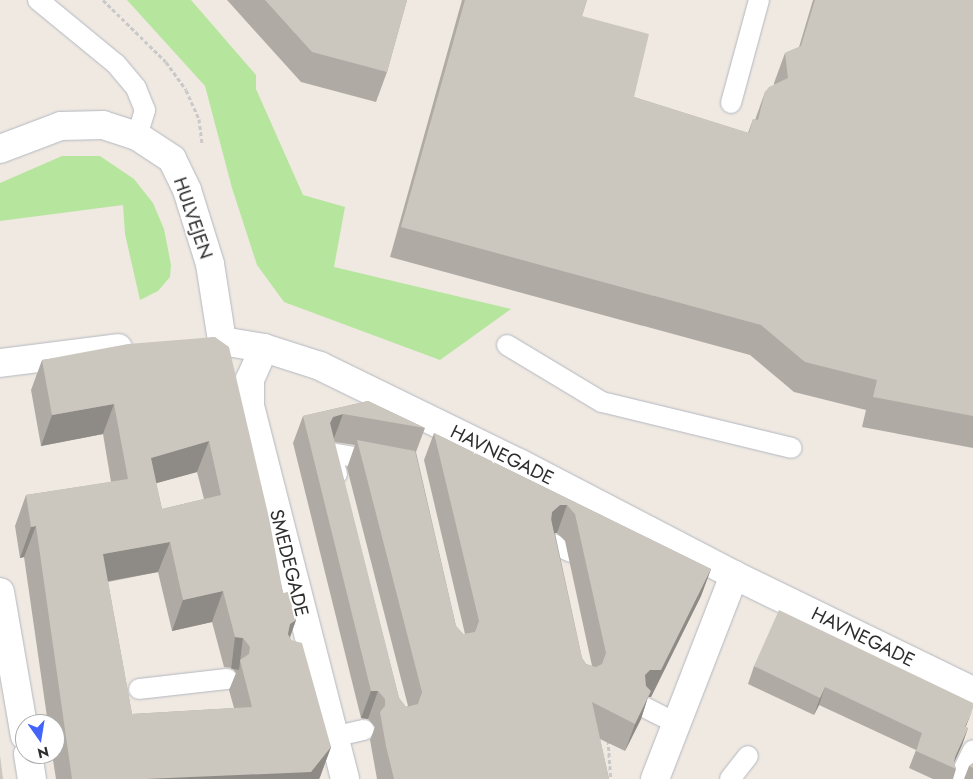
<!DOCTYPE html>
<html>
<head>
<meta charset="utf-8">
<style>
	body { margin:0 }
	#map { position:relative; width:973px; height:779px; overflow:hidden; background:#efe9e1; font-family:Jost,sans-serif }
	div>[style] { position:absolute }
	.green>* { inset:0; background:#b6e59e }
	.path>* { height:3px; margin-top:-1.5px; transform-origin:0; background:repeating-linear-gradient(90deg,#c9c9c9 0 4px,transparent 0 6.5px) }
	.roads { filter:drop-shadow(0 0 1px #b4b7c1) drop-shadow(0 0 1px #b4b7c1) }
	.lane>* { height:20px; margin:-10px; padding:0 10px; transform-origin:10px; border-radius:10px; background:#fff }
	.street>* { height:28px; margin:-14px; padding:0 14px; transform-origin:14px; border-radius:14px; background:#fff }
	.secondary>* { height:28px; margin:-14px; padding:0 14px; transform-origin:14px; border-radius:14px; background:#fff }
	.wall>* { inset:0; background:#afaba4 }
	.shaded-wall>* { inset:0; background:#8e8b86; transform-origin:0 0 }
	.building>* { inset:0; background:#cbc7bf }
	span { translate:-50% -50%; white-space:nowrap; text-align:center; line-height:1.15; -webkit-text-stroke:4px #fff; paint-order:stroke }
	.street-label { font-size:19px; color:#2e2e2e }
	.north { position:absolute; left:15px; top:714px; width:50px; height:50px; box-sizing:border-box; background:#fff; border:1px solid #ababab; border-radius:50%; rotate:167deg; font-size:14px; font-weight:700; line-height:20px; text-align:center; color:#2e2e2e }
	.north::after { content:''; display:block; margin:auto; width:18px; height:22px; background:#4264fb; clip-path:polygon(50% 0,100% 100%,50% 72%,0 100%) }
</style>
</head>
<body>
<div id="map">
	<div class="green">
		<i style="clip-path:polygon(127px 0,191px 0,256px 75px,256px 89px,303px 195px,345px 207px,334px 267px,511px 309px,440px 360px,284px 302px,257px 265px,232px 188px,205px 86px)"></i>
		<i style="clip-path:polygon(62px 156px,100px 156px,134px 179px,153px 203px,164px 229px,171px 265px,170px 277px,158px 291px,140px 300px,125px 234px,123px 205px,0 221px,0 183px)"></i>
	</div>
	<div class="path">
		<i style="left:103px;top:0;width:88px;rotate:44.5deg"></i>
		<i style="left:166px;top:62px;width:34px;rotate:54deg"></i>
		<i style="left:186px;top:90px;width:32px;rotate:66deg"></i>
		<i style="left:199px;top:119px;width:24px;rotate:83deg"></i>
		<i style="left:608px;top:740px;width:39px;rotate:86deg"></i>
	</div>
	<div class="roads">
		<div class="lane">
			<i style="left:38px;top:0;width:101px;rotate:39.4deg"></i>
			<i style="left:116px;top:64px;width:31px;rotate:50deg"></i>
			<i style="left:136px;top:88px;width:24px;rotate:68deg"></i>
			<i style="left:145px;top:110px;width:27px;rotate:107deg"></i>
			<i style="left:731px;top:103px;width:107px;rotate:-74.8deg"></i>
			<i style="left:507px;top:345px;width:111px;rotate:31deg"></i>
			<i style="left:602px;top:402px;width:195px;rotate:13.6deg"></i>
			<i style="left:337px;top:474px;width:22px;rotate:-106deg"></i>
			<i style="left:331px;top:453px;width:48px;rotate:9.7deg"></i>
			<i style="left:553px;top:544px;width:20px;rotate:24deg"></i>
			<i style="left:139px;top:689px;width:89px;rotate:-6.5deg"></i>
			<i style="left:646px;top:708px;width:34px;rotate:27deg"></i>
			<i style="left:333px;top:737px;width:32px;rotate:-13deg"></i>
			<i style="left:730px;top:779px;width:29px;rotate:-52deg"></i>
			<i style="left:959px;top:779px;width:32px;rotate:-64deg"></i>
		</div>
		<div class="street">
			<i style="left:264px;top:348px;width:34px;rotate:114deg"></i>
			<i style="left:250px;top:379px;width:27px;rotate:90deg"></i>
			<i style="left:250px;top:406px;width:385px;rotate:75.7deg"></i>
			<i style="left:0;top:363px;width:119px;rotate:-7.2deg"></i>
			<i style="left:0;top:592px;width:146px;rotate:80.2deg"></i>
			<i style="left:28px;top:754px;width:25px;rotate:81deg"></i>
			<i style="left:655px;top:779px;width:219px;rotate:-68.8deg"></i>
		</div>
		<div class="secondary">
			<i style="left:0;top:149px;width:65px;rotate:-20.7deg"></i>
			<i style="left:61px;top:126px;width:42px;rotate:-1.4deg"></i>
			<i style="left:103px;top:125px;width:36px;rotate:18deg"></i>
			<i style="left:137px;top:136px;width:42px;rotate:33.3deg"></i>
			<i style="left:172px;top:159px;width:34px;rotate:64deg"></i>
			<i style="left:187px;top:190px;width:77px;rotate:72.7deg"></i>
			<i style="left:210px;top:264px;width:78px;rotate:81.1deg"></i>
			<i style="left:222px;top:341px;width:43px;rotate:9.5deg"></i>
			<i style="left:264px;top:348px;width:59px;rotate:17.8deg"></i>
			<i style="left:320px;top:366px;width:221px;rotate:26deg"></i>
			<i style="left:519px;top:463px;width:242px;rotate:27.5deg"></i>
			<i style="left:734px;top:575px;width:266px;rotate:25.9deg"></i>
		</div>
	</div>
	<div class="wall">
		<i style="clip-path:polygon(227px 0,407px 0,387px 72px,376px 102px,301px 82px)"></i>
		<i style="clip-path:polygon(462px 0,587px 0,582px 16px,634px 97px,748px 133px,753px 119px,755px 120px,765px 92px,774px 85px,774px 83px,785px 53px,799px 47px,813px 0,973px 0,973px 448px,862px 427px,866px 410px,794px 392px,750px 355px,390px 257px)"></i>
		<i style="clip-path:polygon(evenodd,215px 337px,283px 593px,296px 620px,290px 637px,331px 747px,320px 777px,319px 779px,56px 779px,52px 754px,55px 754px,55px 724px,48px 724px,24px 557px,20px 558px,15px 526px,26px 495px,111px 482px,103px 434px,41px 446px,31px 390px,42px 360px,215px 337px,197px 472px,204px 499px,162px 509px,156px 483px,197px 472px,215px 337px,158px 572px,172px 631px,212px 622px,224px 667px,232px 668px,236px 673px,229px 690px,234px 708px,132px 714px,108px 582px,158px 572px)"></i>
		<i style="clip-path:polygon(evenodd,368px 401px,425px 428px,416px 452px,456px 626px,463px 634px,465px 634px,424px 460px,434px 433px,711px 569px,701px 596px,651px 697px,648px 697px,641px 719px,625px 751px,600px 739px,609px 779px,377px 779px,370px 740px,375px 727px,368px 719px,361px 718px,293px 443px,303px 416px,368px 401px,334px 442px,355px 445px,347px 468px,408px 706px,406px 707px,399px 698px,334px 442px,368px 401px,555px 533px,557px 533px,565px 541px,592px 666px,586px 664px,582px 658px,555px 533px)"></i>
		<i style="clip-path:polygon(754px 666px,968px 728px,962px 745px,954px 763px,956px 769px,953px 779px,933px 779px,909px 768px,916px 750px,819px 705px,814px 715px,748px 684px)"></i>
		<i style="clip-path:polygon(973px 763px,973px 779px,964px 779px,969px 766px)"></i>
	</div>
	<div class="shaded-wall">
		<i style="clip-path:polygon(114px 404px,103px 434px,41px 446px,52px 415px)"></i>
		<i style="clip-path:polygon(343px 414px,333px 441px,330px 423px,333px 417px)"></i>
		<i style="clip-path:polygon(209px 441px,197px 472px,139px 488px,151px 458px)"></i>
		<i style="clip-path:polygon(560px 505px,567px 505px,557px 533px,550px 533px,552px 512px)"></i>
		<i style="clip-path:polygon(36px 526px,24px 557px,20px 558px,31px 527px)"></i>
		<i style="clip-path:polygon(170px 542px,158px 572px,92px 584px,103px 554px)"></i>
		<i style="clip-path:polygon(711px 569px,701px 596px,651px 697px,648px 697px,641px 719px,625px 751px,635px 724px,640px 698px,645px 675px)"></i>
		<i style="clip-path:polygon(223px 591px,212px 622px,172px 631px,183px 600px)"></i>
		<i style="clip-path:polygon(296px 620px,285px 651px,279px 654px,290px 624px)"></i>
		<i style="left:235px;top:637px;width:8px;height:32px;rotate:7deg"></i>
		<i style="clip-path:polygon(825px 687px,819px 705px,814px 715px,820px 698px)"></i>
		<i style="clip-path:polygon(371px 691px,378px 691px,368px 719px,361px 718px)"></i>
		<i style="clip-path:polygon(973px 709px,968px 721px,959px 744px,965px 726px)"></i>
		<i style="clip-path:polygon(968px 728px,962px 745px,952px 767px,955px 757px)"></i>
		<i style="clip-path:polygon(331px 747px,320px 777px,319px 779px,145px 779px)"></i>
	</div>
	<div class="building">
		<i style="clip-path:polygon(265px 0,407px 0,387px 72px,312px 52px)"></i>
		<i style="clip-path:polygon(465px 0,587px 0,582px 16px,649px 34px,634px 97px,749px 133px,753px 119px,758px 120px,765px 92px,769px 87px,788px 78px,785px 53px,801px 46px,815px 0,973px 0,973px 416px,873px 397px,877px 380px,805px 362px,761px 325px,401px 227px)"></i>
		<i style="clip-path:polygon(evenodd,215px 337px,229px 347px,269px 518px,283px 593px,288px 592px,296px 620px,290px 624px,288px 634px,291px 640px,302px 643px,331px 747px,311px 772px,145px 779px,72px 779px,36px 526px,31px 527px,26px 495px,128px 479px,114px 404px,52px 415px,42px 360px,128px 344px,215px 337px,209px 441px,221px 495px,162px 509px,151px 458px,209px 441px,215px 337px,170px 542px,183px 600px,223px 591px,235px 637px,243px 638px,250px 647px,249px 654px,240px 660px,252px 707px,132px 714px,103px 554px,170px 542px)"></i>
		<i style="clip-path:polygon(evenodd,368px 401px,425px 428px,343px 414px,333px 417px,330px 423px,399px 698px,406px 707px,418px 704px,422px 692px,357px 440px,415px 451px,456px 626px,463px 634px,475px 632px,479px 621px,434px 433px,711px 569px,661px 670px,650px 670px,645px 675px,646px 686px,651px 691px,635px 724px,592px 702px,609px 779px,394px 779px,386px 746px,380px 712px,385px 706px,385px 699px,378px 691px,371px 691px,303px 416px,368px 401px,560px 505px,567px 505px,575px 514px,606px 653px,602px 664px,596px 667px,586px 664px,582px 658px,551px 519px,552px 512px,560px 505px)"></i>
		<i style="clip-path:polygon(779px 610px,973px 703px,973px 708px,965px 726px,968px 728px,955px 757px,954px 763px,956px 769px,916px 751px,922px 733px,825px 687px,820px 698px,754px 666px)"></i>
		<i style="clip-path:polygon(0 755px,3px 779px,0 779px)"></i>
		<i style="clip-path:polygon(973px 763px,973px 768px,969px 766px)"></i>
	</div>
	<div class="street-label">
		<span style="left:193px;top:218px;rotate:71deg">HULVEJEN</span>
		<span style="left:502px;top:455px;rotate:26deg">HAVNEGADE</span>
		<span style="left:289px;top:563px;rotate:76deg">SMEDEGADE</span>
		<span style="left:863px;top:637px;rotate:26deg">HAVNEGADE</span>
	</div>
	<div class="north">N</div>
</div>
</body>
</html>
